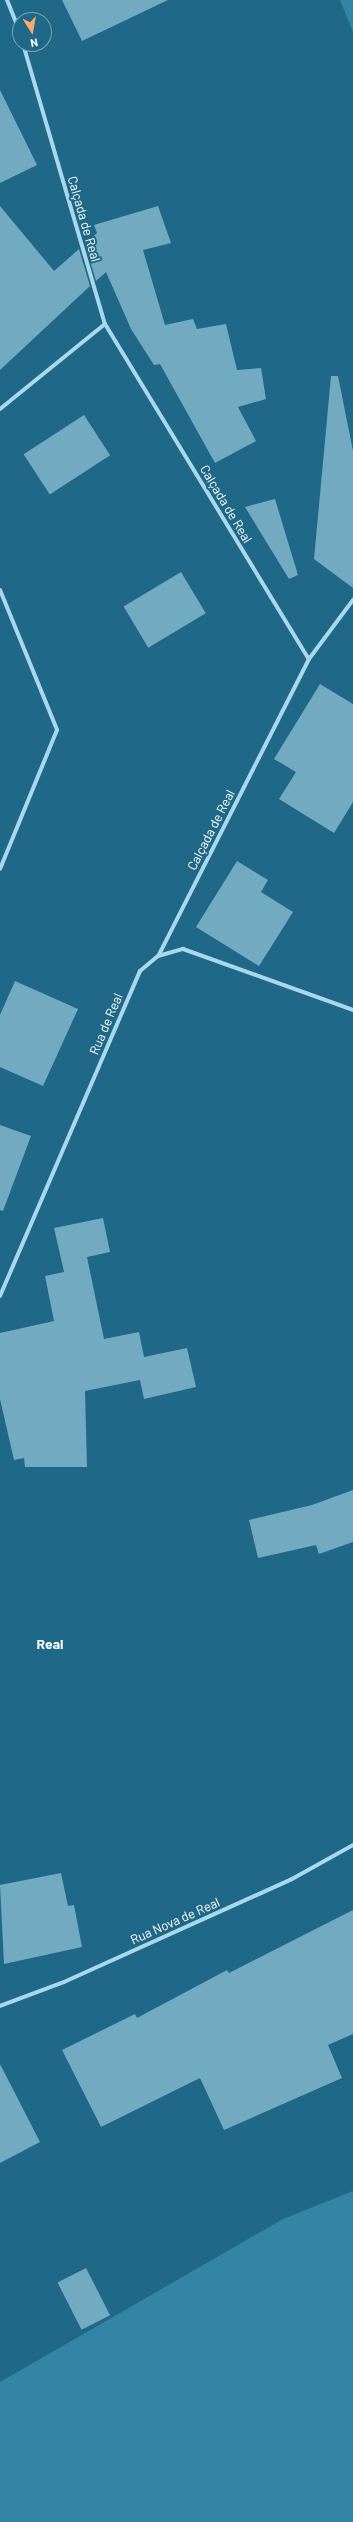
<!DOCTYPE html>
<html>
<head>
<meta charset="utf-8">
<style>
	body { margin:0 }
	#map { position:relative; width:353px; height:2522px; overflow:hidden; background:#1f6888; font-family:Barlow,sans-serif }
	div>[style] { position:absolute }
	.green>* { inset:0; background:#3384a5 }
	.building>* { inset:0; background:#72aac2; transform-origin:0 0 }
	.minor>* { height:4px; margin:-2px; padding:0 2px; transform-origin:2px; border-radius:2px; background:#a9d8eb }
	span { translate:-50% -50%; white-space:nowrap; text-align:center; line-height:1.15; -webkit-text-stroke:4px #1f6888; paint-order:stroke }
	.street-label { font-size:13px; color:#fff }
	.neighbourhood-label { font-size:14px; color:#fff; font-weight:700 }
	.north { position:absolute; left:12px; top:12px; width:40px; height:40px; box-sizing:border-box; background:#1f6888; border:1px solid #79a4b8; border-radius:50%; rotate:169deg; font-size:11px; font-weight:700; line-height:16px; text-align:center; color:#fff }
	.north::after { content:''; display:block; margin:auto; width:14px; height:18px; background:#f9ab69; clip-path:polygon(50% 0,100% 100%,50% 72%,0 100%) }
</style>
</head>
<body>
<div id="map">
	<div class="green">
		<i style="clip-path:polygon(340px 0,353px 0,353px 32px)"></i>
		<i style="clip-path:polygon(353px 2191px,353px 2522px,0 2522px,0 2382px,283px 2219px)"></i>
	</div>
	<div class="building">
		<i style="clip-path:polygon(62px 0,168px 0,82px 41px)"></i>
		<i style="clip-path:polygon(0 90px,37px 165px,0 183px)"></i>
		<i style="clip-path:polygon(0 206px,54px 271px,79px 249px,90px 286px,0 370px)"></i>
		<i style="clip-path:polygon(158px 206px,171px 243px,143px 250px,165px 325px,193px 319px,197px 329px,226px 324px,237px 370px,261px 368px,266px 399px,238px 407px,256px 441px,215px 463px,160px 364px,154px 365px,131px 329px,106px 272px,96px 281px,85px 244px,97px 233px,94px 225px)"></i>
		<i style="clip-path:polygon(331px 376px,338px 376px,353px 451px,353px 588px,314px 559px)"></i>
		<i style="left:84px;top:415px;width:48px;height:72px;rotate:57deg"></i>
		<i style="clip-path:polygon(275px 499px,298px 575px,289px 579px,245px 507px)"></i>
		<i style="left:181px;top:572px;width:48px;height:67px;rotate:59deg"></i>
		<i style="clip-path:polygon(320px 684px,353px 704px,353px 802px,334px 833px,279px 799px,296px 772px,274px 759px)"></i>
		<i style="clip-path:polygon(237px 861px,268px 880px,261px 892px,293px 912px,259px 966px,196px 927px)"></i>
		<i style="clip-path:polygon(15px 981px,78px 1009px,43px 1086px,0 1067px,0 1015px)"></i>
		<i style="clip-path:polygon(0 1125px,31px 1136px,3px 1211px,0 1210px)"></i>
		<i style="clip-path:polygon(103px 1218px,110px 1252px,87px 1257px,104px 1339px,139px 1332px,144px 1357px,187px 1348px,196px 1387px,144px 1399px,140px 1380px,85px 1391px,87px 1467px,25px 1467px,24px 1458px,14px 1460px,0 1399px,0 1333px,54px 1321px,45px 1276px,64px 1272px,54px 1228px)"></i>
		<i style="clip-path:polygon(353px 1490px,353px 1542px,319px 1554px,316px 1545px,258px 1558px,249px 1520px,312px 1505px)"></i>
		<i style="clip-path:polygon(61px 1873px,68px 1906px,74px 1905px,82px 1947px,4px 1964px,0 1885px)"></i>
		<i style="clip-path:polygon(353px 1910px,353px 2034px,328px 2045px,342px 2078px,224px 2130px,200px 2078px,101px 2127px,62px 2050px,135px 2014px,137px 2018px,227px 1970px,229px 1973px)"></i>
		<i style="clip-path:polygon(0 2064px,40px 2142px,0 2163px)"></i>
		<i style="left:86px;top:2268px;width:53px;height:32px;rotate:63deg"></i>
	</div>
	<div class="minor">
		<i style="left:7px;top:0;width:35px;rotate:68deg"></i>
		<i style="left:23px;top:44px;width:292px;rotate:73.7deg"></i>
		<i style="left:105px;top:324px;width:392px;rotate:58.7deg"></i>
		<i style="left:309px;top:659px;width:333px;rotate:116.9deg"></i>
		<i style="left:0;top:409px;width:135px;rotate:-39deg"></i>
		<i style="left:0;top:590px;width:151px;rotate:67.8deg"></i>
		<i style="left:57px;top:730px;width:150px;rotate:112.3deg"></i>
		<i style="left:309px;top:659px;width:74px;rotate:-53.3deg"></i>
		<i style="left:0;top:1296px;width:354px;rotate:-66.7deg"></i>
		<i style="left:140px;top:971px;width:23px;rotate:-40deg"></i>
		<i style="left:158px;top:956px;width:26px;rotate:-16deg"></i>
		<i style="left:183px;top:949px;width:181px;rotate:19.7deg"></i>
		<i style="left:0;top:2006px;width:68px;rotate:-20.6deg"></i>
		<i style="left:64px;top:1982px;width:250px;rotate:-24.3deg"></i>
		<i style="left:292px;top:1879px;width:70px;rotate:-29.1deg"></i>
	</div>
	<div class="street-label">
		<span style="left:84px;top:219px;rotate:74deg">Calçada de Real</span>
		<span style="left:226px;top:504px;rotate:59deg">Calçada de Real</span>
		<span style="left:211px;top:830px;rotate:-63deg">Calçada de Real</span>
		<span style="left:106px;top:1024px;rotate:-67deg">Rua de Real</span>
		<span style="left:175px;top:1921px;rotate:-24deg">Rua Nova de Real</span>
	</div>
	<div class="neighbourhood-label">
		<span style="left:50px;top:1644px">Real</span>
	</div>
	<div class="north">N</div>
</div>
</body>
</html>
